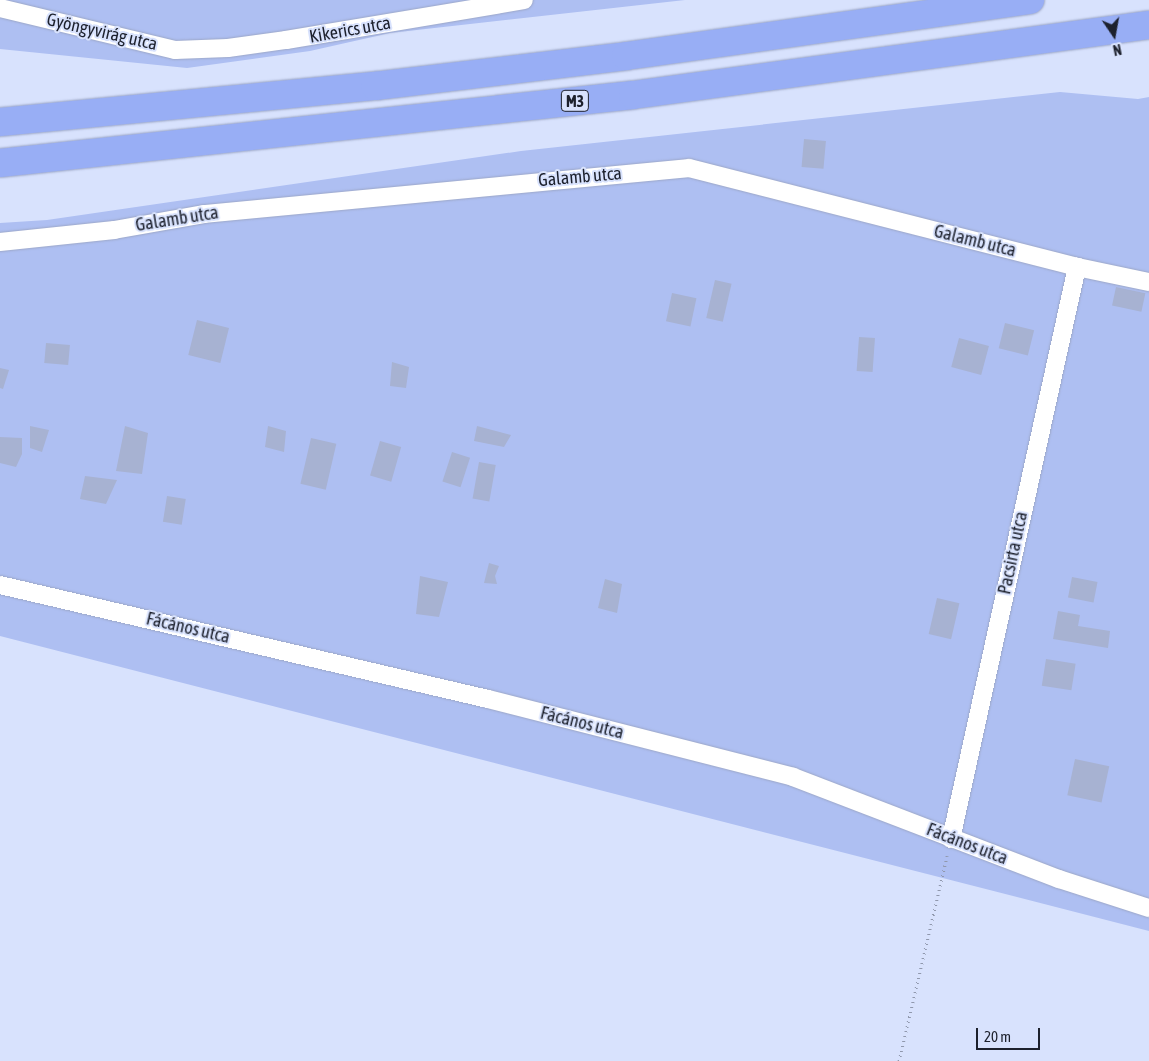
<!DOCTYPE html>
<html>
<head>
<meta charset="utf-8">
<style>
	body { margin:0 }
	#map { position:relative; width:1149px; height:1061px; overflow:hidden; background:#d8e2fd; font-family:"Asap Condensed",sans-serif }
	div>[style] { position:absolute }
	.green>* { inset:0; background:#aebff2 }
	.building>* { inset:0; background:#a7b2d2; transform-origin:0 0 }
	.path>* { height:3px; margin-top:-1.5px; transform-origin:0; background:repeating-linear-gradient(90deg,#9098ad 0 1px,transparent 0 5px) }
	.roads { filter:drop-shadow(0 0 1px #9ca7c7) drop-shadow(0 0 1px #9ca7c7) }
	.street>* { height:18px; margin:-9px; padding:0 9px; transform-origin:9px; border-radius:9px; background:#fff }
	.highway>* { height:28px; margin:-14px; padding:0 14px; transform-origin:14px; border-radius:14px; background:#98aef5 }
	span { translate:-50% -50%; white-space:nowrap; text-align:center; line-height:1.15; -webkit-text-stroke:4px #d8e2fd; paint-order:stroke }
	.shield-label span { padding:1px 4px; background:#d8e2fd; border:1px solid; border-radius:4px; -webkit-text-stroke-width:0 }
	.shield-label { font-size:16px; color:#1d212d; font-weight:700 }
	.street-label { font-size:18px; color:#1d212d }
	.north { position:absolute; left:1089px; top:10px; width:50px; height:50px; -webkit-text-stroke:4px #d8e2fd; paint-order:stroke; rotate:168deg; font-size:14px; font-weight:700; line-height:20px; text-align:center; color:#1d212d }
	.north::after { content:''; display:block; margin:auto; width:18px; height:22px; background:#1d212d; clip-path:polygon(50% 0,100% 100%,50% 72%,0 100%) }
	.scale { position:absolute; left:976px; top:1028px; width:64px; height:22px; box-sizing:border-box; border:2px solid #1d212d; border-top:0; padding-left:6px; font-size:15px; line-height:18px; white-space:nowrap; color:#1d212d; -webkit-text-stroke:4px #d8e2fd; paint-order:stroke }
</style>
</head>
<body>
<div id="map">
	<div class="green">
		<i style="clip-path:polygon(0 0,685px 0,390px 33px,310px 51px,187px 68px,0 49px)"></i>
		<i style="clip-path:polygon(1060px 92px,1138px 99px,1149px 97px,1149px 931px,0 636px,0 223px,47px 220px,521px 151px)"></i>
	</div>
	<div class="building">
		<i style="left:804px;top:139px;width:22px;height:28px;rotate:5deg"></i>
		<i style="left:715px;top:280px;width:17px;height:39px;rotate:13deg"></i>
		<i style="left:1116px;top:287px;width:30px;height:19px;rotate:12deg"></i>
		<i style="left:672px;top:293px;width:25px;height:29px;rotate:12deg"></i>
		<i style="left:197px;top:320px;width:33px;height:36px;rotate:14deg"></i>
		<i style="left:1005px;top:323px;width:30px;height:26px;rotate:14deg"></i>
		<i style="left:859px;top:337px;width:16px;height:34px;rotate:4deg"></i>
		<i style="left:959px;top:338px;width:31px;height:30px;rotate:15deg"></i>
		<i style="left:46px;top:343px;width:24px;height:20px;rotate:5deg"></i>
		<i style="clip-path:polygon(392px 362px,409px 367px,406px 388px,390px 386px)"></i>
		<i style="clip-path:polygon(0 368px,9px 370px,3px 389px,0 388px)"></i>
		<i style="clip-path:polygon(30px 426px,49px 430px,42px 452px,30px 448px)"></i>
		<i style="clip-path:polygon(125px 426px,148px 433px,142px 474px,116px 471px)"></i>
		<i style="clip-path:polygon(268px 426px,286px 431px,284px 452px,265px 447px)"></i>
		<i style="clip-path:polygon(477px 426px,511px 435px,504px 447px,474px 441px)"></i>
		<i style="clip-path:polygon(0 437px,22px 438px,22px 454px,16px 467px,0 463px)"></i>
		<i style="left:311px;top:438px;width:26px;height:47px;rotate:13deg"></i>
		<i style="left:380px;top:441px;width:22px;height:36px;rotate:16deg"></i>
		<i style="left:452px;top:452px;width:19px;height:31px;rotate:18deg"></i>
		<i style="left:479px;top:462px;width:17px;height:37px;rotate:10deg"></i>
		<i style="clip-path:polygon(85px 476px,117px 480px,106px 504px,80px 499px)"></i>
		<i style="left:167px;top:496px;width:19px;height:26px;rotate:9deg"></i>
		<i style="clip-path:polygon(489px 563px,499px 566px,495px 576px,497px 584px,484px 583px)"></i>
		<i style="clip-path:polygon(420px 576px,448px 582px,439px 617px,416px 614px)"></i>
		<i style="left:1072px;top:577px;width:26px;height:21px;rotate:11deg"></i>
		<i style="clip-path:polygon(605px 579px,622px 584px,617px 613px,598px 608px)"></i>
		<i style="left:937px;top:598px;width:23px;height:37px;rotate:13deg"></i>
		<i style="clip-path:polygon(1058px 611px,1080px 615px,1078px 626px,1110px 631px,1108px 648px,1053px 639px)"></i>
		<i style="left:1046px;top:659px;width:30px;height:27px;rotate:9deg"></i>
		<i style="left:1075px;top:759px;width:35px;height:37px;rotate:12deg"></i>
	</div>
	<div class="path">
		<i style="left:899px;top:1061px;width:211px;rotate:-76.8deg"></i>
	</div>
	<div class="roads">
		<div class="street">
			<i style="left:0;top:8px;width:180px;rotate:13.5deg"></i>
			<i style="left:175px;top:50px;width:53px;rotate:-2.2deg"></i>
			<i style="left:228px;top:48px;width:59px;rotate:-7.9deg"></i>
			<i style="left:286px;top:40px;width:241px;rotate:-9.5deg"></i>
			<i style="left:0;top:242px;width:115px;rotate:-6deg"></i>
			<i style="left:114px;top:230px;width:91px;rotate:-10.1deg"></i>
			<i style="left:204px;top:214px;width:487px;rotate:-5.4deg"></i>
			<i style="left:689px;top:168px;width:400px;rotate:14.3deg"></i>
			<i style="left:1077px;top:267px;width:74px;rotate:11.8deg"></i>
			<i style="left:0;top:585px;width:501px;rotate:13.15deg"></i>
			<i style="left:488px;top:699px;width:315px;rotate:14.3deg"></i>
			<i style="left:793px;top:777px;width:285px;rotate:21deg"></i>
			<i style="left:1059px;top:879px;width:95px;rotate:17.9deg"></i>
			<i style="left:951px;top:839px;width:586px;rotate:-77.58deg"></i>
		</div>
		<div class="highway">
			<i style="left:0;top:122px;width:377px;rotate:-5.5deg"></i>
			<i style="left:375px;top:86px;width:253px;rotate:-6.8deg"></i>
			<i style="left:626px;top:56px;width:408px;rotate:-7.9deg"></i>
			<i style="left:0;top:163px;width:637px;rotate:-6.13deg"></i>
			<i style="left:633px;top:95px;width:521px;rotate:-7.73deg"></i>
		</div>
	</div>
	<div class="shield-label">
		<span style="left:575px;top:101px">M3</span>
	</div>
	<div class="street-label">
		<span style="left:350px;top:30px;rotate:-10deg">Kikerics utca</span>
		<span style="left:102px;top:32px;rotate:13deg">Gyöngyvirág utca</span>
		<span style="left:580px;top:177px;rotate:-5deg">Galamb utca</span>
		<span style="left:177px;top:219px;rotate:-9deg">Galamb utca</span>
		<span style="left:975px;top:241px;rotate:14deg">Galamb utca</span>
		<span style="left:1013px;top:553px;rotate:-78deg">Pacsirta utca</span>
		<span style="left:188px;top:628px;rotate:13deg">Fácános utca</span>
		<span style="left:582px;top:723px;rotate:14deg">Fácános utca</span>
		<span style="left:967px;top:844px;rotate:21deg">Fácános utca</span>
	</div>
	<div class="north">N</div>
	<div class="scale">20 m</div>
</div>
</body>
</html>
